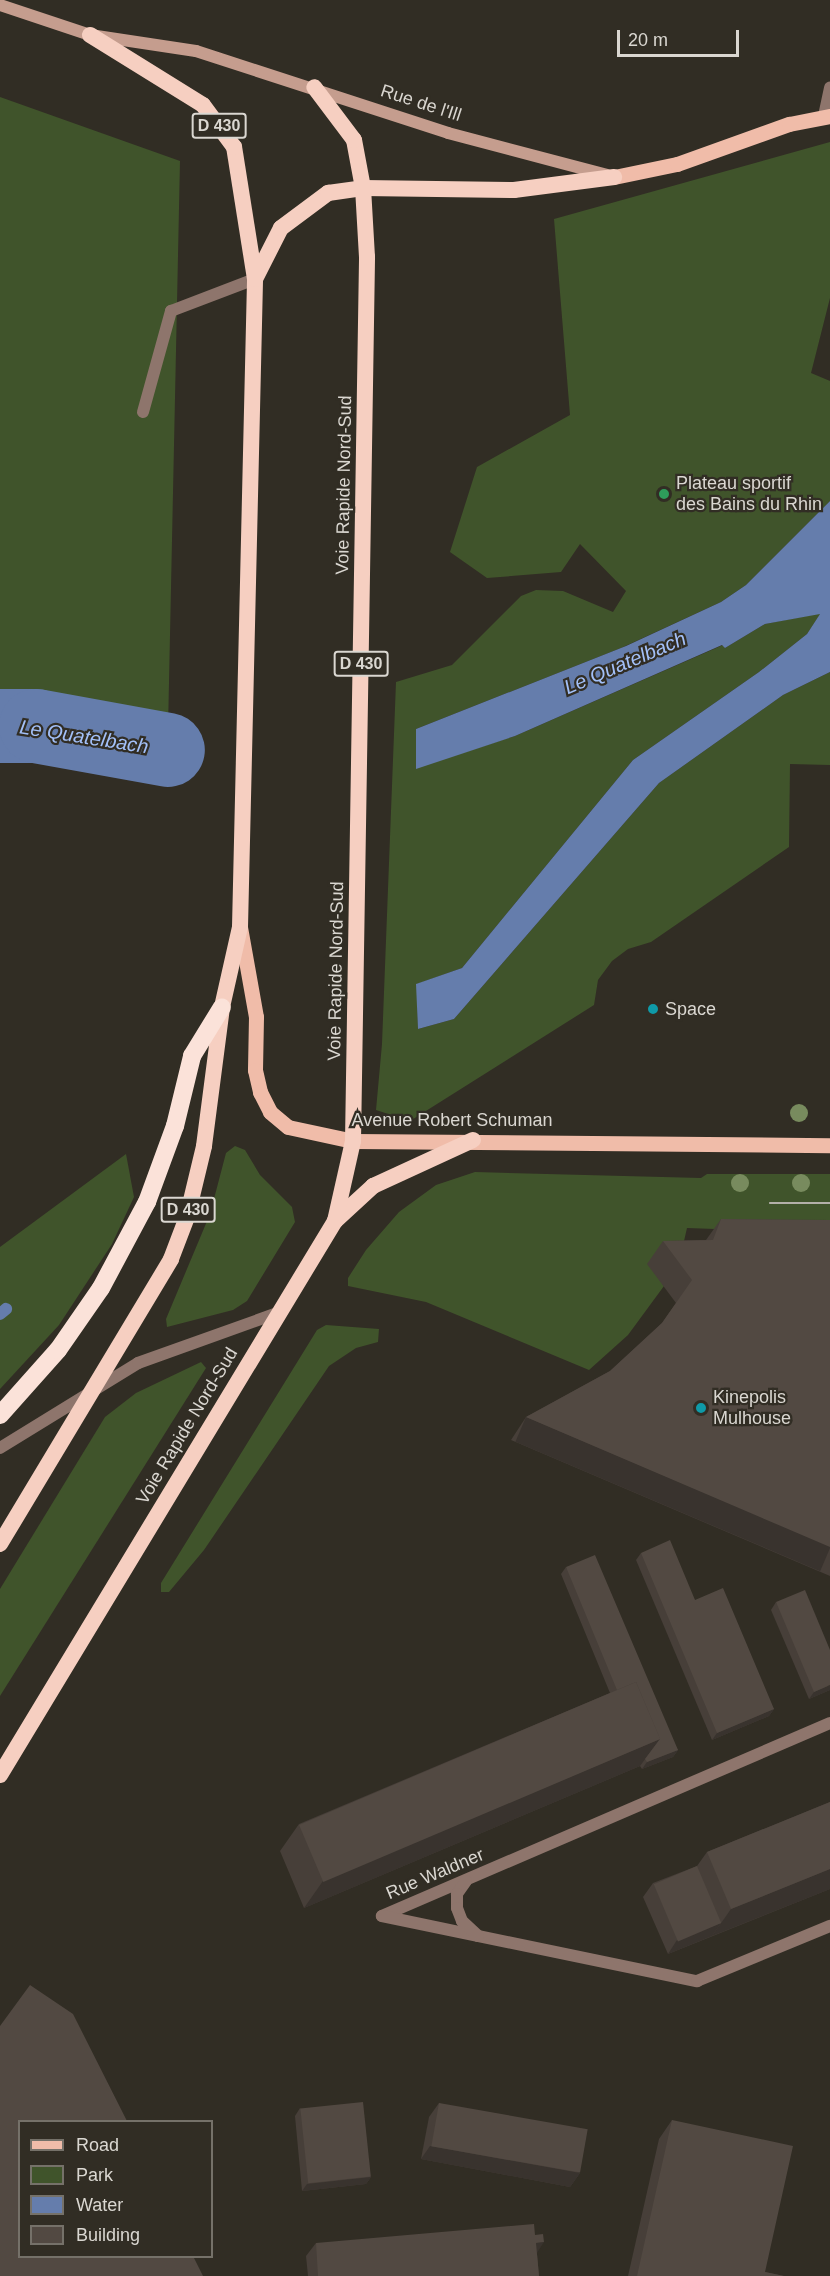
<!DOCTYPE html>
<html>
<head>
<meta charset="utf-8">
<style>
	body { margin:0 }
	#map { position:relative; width:830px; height:2276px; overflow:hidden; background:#312d24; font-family:Helvetica,sans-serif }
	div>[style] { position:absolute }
	.green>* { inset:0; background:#40542b }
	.water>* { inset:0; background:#657dac }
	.stream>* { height:12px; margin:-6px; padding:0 6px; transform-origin:6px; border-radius:6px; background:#657dac }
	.river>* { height:74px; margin:-37px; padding:0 37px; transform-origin:37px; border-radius:37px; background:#657dac }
	.service>* { height:12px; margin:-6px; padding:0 6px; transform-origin:6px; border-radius:6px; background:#8e756c }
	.minor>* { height:12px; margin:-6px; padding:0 6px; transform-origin:6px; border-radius:6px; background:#8e756c }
	.secondary>* { height:12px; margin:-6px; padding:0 6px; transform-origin:6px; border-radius:6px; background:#c59d8e }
	.primary>* { height:15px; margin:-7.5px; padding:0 7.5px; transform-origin:7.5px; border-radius:7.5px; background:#f0bca9 }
	.trunk>* { height:16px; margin:-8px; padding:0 8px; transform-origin:8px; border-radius:8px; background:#f6cfc1 }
	.motorway>* { height:18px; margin:-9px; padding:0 9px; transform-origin:9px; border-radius:9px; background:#fbe2d9 }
	.tram>* { height:1.5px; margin:-0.75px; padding:0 0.75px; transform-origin:0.75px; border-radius:0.75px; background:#b3b0a9 }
	.trees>* { width:18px; height:18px; margin:-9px; border-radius:50%; background:#788b5e }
	.wall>* { inset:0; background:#473f39 }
	.shaded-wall>* { inset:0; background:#39332e; transform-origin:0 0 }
	.building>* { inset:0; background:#524942; transform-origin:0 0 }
	.dots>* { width:16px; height:16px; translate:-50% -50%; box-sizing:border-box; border:3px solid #312d24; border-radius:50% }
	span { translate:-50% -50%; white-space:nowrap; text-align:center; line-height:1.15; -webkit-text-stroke:4.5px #312d24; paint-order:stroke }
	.shield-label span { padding:2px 4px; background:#312d24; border:2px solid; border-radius:4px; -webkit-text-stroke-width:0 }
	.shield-label { font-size:16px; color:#dad7d1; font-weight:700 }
	.street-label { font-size:18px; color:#dad7d1 }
	.poi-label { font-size:18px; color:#dad7d1 }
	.left { translate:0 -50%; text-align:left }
	.water-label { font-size:20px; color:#a3c0f8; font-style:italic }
	.legend { position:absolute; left:18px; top:2120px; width:195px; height:138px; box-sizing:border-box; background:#312d24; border:2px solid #757169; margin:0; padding:8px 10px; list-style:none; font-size:18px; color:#dad7d1 }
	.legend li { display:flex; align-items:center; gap:12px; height:30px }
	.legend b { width:30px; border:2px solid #757169 }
	.scale { position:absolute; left:617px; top:30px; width:122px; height:27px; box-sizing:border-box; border:3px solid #dad7d1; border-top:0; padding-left:8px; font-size:18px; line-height:21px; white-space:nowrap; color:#dad7d1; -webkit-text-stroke:4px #312d24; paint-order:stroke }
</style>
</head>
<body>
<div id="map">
	<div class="green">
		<i style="clip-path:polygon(0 97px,180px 161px,168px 730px,29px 703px,0 703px)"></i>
		<i style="clip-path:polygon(830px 142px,830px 298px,811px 373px,830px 381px,830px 501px,746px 585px,721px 602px,621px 648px,416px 729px,416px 768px,515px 736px,723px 645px,725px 648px,765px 624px,821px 613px,807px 634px,759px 672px,633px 760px,462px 968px,417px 984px,418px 1029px,454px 1019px,659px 783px,783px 695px,830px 672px,830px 765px,790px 764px,789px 847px,651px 942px,628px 949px,612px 961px,598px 980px,594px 1005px,410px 1121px,376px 1110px,382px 1044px,396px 682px,452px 665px,521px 596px,536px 590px,563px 591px,613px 612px,626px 591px,580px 544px,561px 572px,487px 578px,450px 552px,477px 467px,570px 415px,554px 219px)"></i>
		<i style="clip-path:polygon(235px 1146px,245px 1150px,260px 1175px,292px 1207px,295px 1222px,247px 1301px,233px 1310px,167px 1327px,166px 1319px,210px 1214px,226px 1153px)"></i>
		<i style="clip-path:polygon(126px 1154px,134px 1197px,112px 1244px,59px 1325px,0 1389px,0 1247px)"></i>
		<i style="clip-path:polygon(475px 1172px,701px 1178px,707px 1174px,830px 1174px,830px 1233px,687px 1228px,679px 1263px,648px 1264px,664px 1286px,628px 1335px,589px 1370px,426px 1302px,348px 1286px,348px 1278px,366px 1250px,399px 1212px,436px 1185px)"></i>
		<i style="clip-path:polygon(326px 1325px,379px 1329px,378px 1342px,356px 1348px,329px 1366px,204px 1550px,169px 1592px,161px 1592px,161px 1583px,317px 1330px)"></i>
		<i style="clip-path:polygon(201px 1362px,206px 1368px,0 1696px,0 1589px,105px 1417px,136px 1393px)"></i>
	</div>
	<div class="water">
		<i style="clip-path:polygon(830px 501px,830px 672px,783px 695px,659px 783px,454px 1019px,418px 1029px,416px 984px,462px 968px,633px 760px,759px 672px,807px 634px,820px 614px,765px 624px,725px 648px,722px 645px,515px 736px,416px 769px,416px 729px,626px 646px,721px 602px,746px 585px)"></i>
	</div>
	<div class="stream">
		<i style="left:0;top:1314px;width:8px;rotate:-40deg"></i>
	</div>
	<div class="river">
		<i style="left:0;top:726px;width:36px"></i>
		<i style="left:36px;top:726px;width:134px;rotate:10.3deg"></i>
	</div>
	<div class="service">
		<i style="left:143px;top:412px;width:105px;rotate:-74.5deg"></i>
		<i style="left:171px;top:311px;width:90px;rotate:-20.9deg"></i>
		<i style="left:0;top:1448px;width:162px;rotate:-31.6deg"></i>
		<i style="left:138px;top:1363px;width:149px;rotate:-19.7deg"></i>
	</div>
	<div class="minor">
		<i style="left:824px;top:116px;width:29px;rotate:-78deg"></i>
		<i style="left:830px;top:1723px;width:488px;rotate:156.7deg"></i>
		<i style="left:382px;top:1916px;width:322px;rotate:11.7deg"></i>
		<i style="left:697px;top:1981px;width:144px;rotate:-22.5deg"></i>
		<i style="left:466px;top:1881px;width:16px;rotate:125deg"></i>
		<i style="left:457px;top:1894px;width:14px;rotate:90deg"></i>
		<i style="left:457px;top:1908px;width:14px;rotate:69deg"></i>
		<i style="left:462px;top:1921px;width:22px;rotate:43deg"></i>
	</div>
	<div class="secondary">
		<i style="left:0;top:5px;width:95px;rotate:18.4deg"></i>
		<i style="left:90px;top:35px;width:107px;rotate:8.6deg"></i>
		<i style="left:196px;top:51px;width:265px;rotate:18deg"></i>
		<i style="left:448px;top:133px;width:164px;rotate:14.8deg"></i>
	</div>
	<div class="primary">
		<i style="left:614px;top:177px;width:64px;rotate:-11.7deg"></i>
		<i style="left:677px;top:164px;width:119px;rotate:-19.7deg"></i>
		<i style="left:789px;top:124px;width:42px;rotate:-11deg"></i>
		<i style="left:240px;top:927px;width:91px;rotate:79.9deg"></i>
		<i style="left:256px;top:1017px;width:53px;rotate:91.1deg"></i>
		<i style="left:255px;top:1070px;width:23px;rotate:77deg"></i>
		<i style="left:260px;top:1092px;width:22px;rotate:63deg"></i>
		<i style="left:270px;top:1112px;width:23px;rotate:40deg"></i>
		<i style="left:288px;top:1127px;width:66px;rotate:12.2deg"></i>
		<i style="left:353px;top:1141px;width:477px;rotate:0.5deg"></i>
	</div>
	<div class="trunk">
		<i style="left:255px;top:279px;width:57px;rotate:-63deg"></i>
		<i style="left:281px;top:228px;width:59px;rotate:-36.7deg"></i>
		<i style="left:328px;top:193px;width:35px;rotate:-8deg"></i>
		<i style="left:363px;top:188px;width:151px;rotate:0.8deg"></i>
		<i style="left:514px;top:190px;width:101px;rotate:-7.4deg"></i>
		<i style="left:335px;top:1221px;width:52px;rotate:-42.6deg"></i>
		<i style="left:373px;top:1186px;width:110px;rotate:-24.7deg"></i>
		<i style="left:0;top:1544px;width:332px;rotate:-59deg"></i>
		<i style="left:171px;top:1259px;width:45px;rotate:-69.1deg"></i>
		<i style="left:187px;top:1217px;width:73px;rotate:-76.5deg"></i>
		<i style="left:204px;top:1146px;width:140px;rotate:-82.6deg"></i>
		<i style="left:222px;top:1007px;width:82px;rotate:-77.3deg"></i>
		<i style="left:240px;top:927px;width:648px;rotate:-88.67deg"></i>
		<i style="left:255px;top:279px;width:134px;rotate:-99deg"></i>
		<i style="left:234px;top:147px;width:52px;rotate:-126.4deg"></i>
		<i style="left:203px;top:105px;width:133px;rotate:-148.2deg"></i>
		<i style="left:0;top:1775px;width:647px;rotate:-58.84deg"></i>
		<i style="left:335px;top:1221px;width:82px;rotate:-77.3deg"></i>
		<i style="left:353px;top:1141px;width:884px;rotate:-89.09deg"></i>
		<i style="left:367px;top:257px;width:69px;rotate:-93.3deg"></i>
		<i style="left:363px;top:188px;width:49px;rotate:-100.6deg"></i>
		<i style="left:354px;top:140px;width:66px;rotate:-127deg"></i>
	</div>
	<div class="motorway">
		<i style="left:0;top:1415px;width:87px;rotate:-48.3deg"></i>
		<i style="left:58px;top:1350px;width:75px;rotate:-55.3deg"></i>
		<i style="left:101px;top:1288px;width:98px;rotate:-61.9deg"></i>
		<i style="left:147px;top:1202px;width:81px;rotate:-69.8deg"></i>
		<i style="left:175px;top:1126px;width:72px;rotate:-76.3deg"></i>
		<i style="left:192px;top:1056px;width:57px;rotate:-58.5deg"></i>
	</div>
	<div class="tram">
		<i style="left:770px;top:1203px;width:60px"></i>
	</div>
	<div class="trees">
		<i style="left:799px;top:1113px"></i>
		<i style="left:740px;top:1183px"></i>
		<i style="left:801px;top:1183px"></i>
	</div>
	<div class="wall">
		<i style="clip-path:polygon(721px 1219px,830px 1220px,830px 1576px,511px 1440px,526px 1417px,610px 1371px,662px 1323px,676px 1303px,647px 1264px,663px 1241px,706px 1240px)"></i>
		<i style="clip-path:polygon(641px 1553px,695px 1600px,774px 1709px,769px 1716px,712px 1740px,636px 1560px)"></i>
		<i style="clip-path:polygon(566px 1567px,678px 1750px,673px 1757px,642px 1769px,640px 1766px,304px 1908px,280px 1851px,299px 1824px,610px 1693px,561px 1574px)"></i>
		<i style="clip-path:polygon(776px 1602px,830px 1690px,809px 1699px,771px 1610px)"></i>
		<i style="clip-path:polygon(830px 1802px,830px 1889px,668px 1954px,643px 1897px,653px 1883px,697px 1866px,707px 1852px)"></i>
		<i style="clip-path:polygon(439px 2103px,580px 2173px,570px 2187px,421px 2159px,429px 2117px)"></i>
		<i style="clip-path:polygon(300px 2108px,371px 2177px,366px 2184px,302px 2191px,295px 2116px)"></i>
		<i style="clip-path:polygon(672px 2120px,765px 2272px,784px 2276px,628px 2276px,659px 2139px)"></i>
		<i style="clip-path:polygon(316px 2243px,537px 2254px,539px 2276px,308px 2276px,306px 2256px)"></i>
	</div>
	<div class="shaded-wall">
		<i style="left:526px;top:1417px;width:331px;height:27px;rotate:23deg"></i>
		<i style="clip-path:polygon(830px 1685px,830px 1690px,809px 1699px,814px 1692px)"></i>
		<i style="clip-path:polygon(774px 1709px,769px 1716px,712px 1740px,717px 1733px)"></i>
		<i style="clip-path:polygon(660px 1739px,640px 1766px,304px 1908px,323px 1881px)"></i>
		<i style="clip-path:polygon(678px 1750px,673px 1757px,642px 1769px,647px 1762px)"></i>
		<i style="clip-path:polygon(830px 1869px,830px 1889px,712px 1936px,731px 1909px)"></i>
		<i style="clip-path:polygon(721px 1923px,712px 1936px,668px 1954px,677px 1940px)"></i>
		<i style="clip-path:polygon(430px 2146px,580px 2173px,570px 2187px,421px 2159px)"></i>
		<i style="clip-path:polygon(371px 2177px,366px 2184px,302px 2191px,307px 2184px)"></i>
		<i style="clip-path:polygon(544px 2242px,535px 2256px,536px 2243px)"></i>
	</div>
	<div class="building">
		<i style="clip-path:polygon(721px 1219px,830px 1220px,830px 1547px,526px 1417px,610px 1371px,662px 1323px,692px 1280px,663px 1241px,713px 1240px)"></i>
		<i style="clip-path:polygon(670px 1540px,695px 1600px,723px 1588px,774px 1709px,717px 1733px,641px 1553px)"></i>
		<i style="clip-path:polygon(595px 1555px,678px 1750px,647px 1762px,645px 1759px,660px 1739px,636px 1682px,617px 1690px,566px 1567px)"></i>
		<i style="clip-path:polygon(805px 1590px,830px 1650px,830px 1685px,814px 1692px,776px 1602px)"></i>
		<i style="left:636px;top:1682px;width:62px;height:366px;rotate:67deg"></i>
		<i style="clip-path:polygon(830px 1802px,830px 1869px,731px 1909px,707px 1852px)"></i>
		<i style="left:697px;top:1866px;width:62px;height:47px;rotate:67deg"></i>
		<i style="clip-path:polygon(30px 1985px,73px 2014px,127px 2121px,20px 2121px,20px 2256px,193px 2256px,203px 2276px,0 2276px,0 2026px)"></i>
		<i style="left:363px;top:2102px;width:75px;height:63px;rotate:84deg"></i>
		<i style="left:439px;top:2103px;width:151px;height:44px;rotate:10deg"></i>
		<i style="clip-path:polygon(672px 2120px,793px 2146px,765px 2272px,784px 2276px,637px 2276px)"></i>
		<i style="clip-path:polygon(534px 2224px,535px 2235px,543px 2234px,544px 2242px,536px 2243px,539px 2276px,318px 2276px,316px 2243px)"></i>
	</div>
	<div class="dots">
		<i style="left:664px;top:494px;background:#2e9e5b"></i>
		<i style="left:653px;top:1009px;background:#0f9aa8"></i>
		<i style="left:701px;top:1408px;background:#0f9aa8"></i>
	</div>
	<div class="shield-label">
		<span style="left:219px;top:126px">D 430</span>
		<span style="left:361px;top:664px">D 430</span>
		<span style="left:188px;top:1210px">D 430</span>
	</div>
	<div class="street-label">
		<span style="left:421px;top:103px;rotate:18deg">Rue de l'Ill</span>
		<span style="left:344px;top:485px;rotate:-89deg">Voie Rapide Nord-Sud</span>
		<span style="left:336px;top:971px;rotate:-89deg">Voie Rapide Nord-Sud</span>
		<span style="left:452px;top:1120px">Avenue Robert Schuman</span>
		<span style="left:187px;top:1426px;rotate:-59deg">Voie Rapide Nord-Sud</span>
		<span style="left:435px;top:1874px;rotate:-23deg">Rue Waldner</span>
	</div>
	<div class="poi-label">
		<span class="left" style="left:676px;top:494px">Plateau sportif<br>des Bains du Rhin</span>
		<span class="left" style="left:665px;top:1009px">Space</span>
		<span class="left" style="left:713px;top:1408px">Kinepolis<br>Mulhouse</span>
	</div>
	<div class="water-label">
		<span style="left:625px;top:663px;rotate:-23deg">Le Quatelbach</span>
		<span style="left:84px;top:737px;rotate:9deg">Le Quatelbach</span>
	</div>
	<ul class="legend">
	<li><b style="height:8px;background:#f0bca9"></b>Road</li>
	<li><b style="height:16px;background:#40542b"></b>Park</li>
	<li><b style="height:16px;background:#657dac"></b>Water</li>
	<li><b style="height:16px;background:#524942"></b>Building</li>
	</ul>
	<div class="scale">20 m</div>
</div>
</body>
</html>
